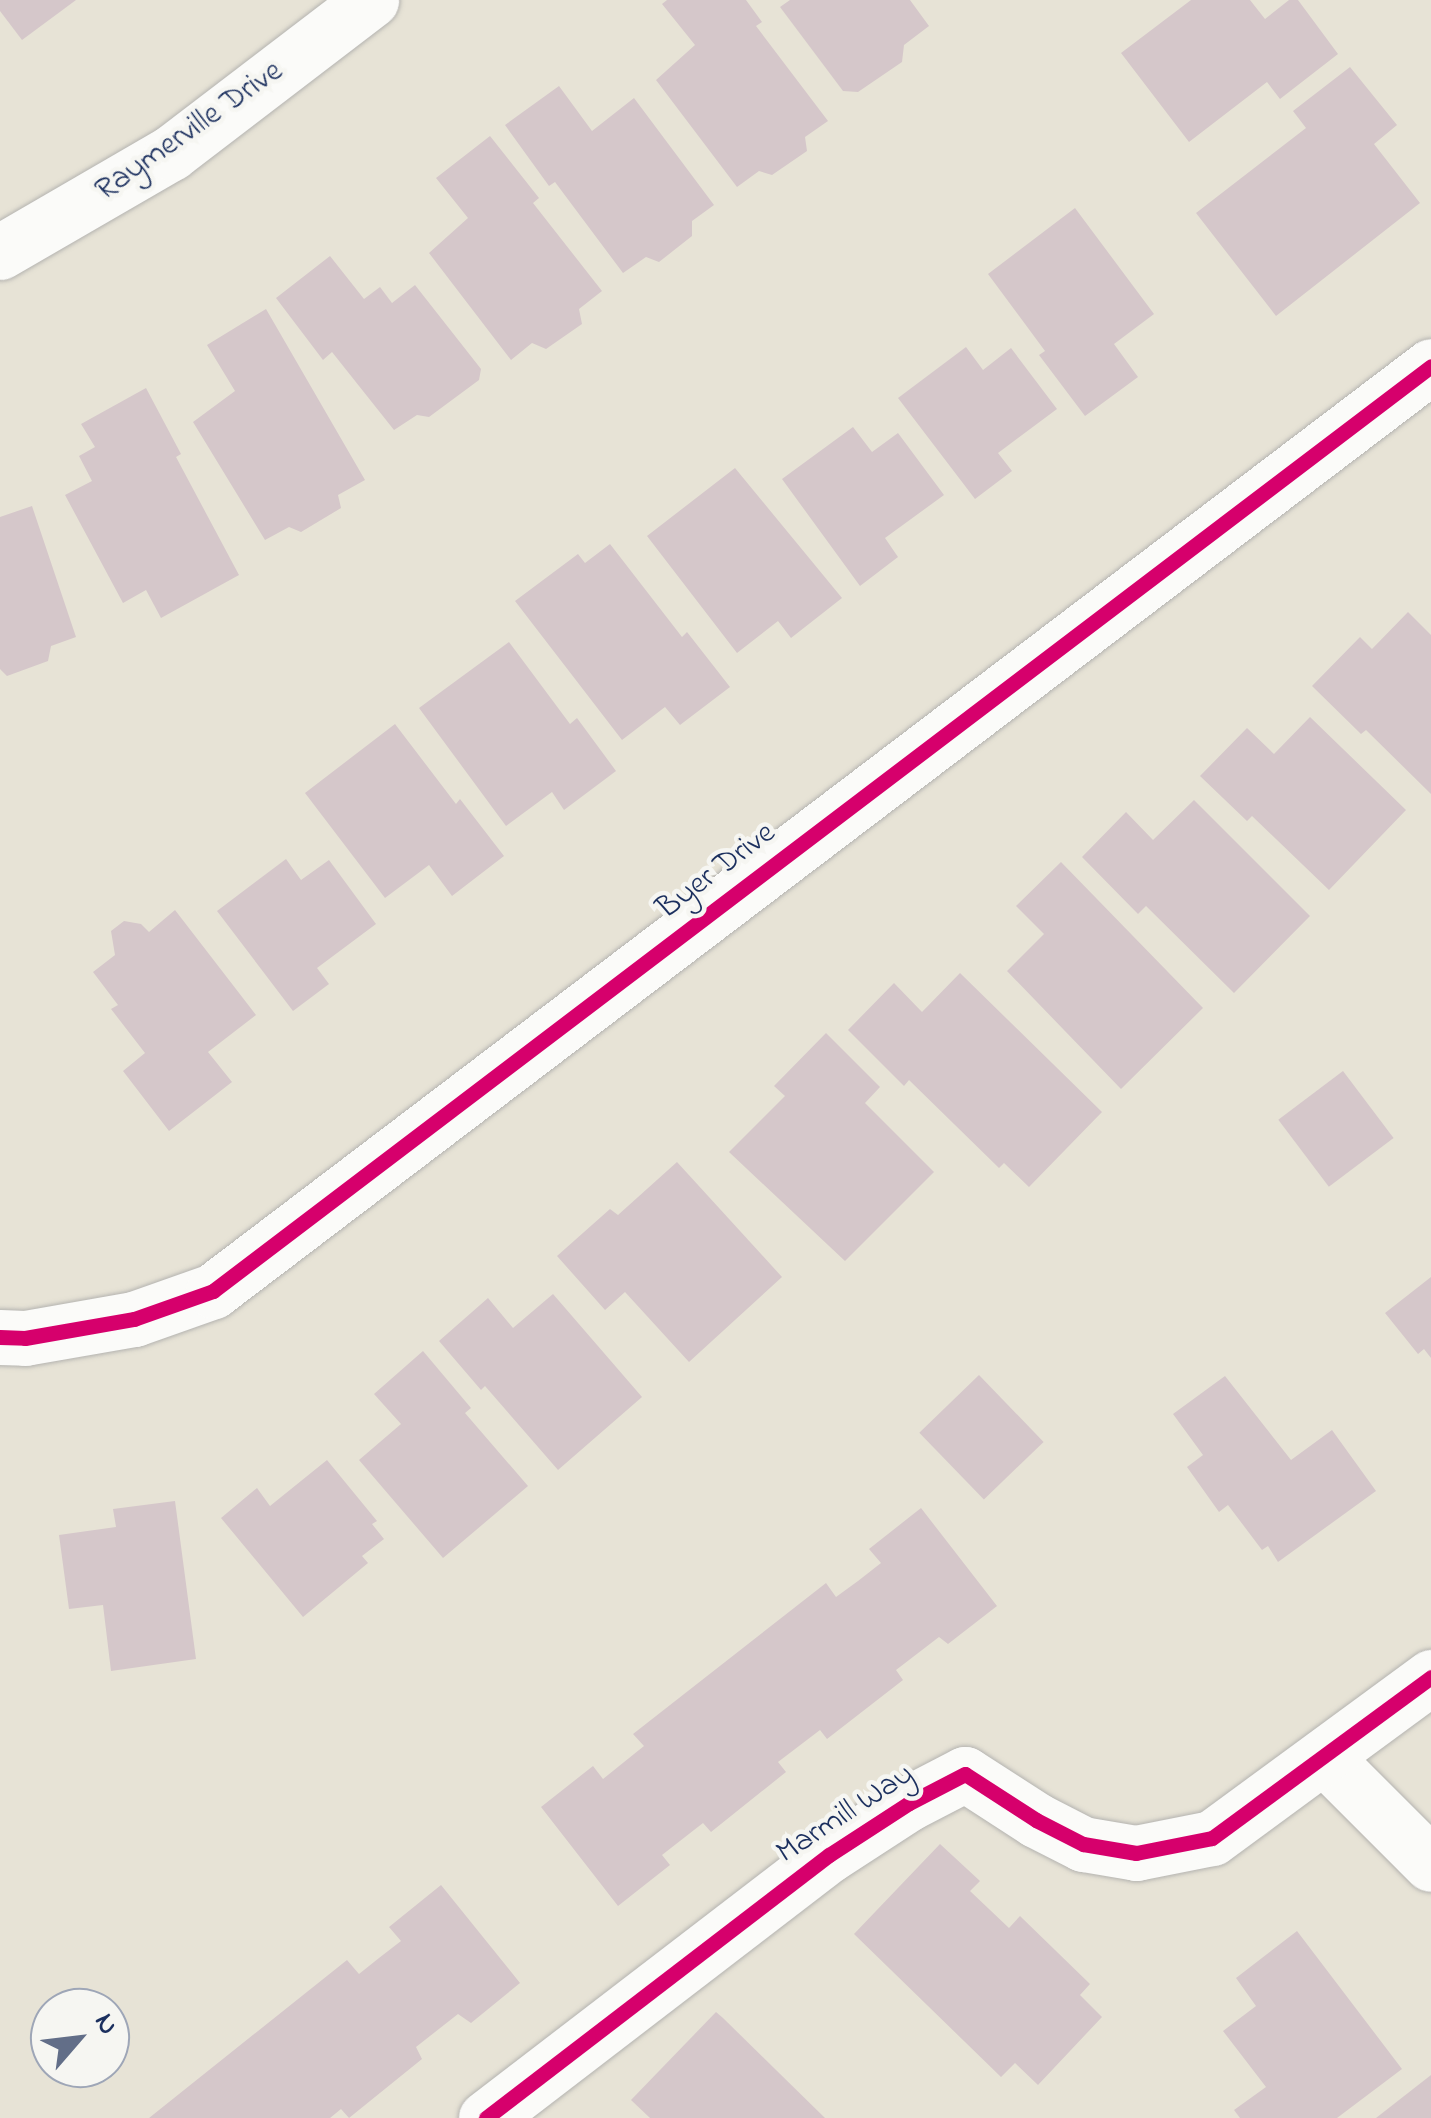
<!DOCTYPE html>
<html>
<head>
<meta charset="utf-8">
<style>
	body { margin:0 }
	#map { position:relative; width:1431px; height:2118px; overflow:hidden; background:#e7e3d6; font-family:"Indie Flower",sans-serif }
	div>[style] { position:absolute }
	.building>* { inset:0; background:#d5c7ca; transform-origin:0 0 }
	.roads { filter:drop-shadow(0 0 2px #b4b3b0) drop-shadow(0 0 2px #b4b3b0) }
	.minor>* { height:55px; margin:-27.5px; padding:0 27.5px; transform-origin:27.5px; border-radius:27.5px; background:#fbfbf9 }
	.cycleway>* { height:15px; margin:-7.5px; padding:0 7.5px; transform-origin:7.5px; border-radius:7.5px; background:#d6006c }
	span { translate:-50% -50%; white-space:nowrap; text-align:center; line-height:1.15; -webkit-text-stroke:9px #f6f6f2; paint-order:stroke }
	.street-label { font-size:32px; color:#1b2f5e }
	.north { position:absolute; left:30px; top:1988px; width:100px; height:100px; box-sizing:border-box; background:#f6f6f2; border:2px solid #9ea6b7; border-radius:50%; rotate:62deg; font-size:28px; font-weight:700; line-height:40px; text-align:center; color:#1b2f5e }
	.north::after { content:''; display:block; margin:auto; width:35px; height:45px; background:#626e88; clip-path:polygon(50% 0,100% 100%,50% 72%,0 100%) }
</style>
</head>
<body>
<div id="map">
	<div class="building">
		<i style="clip-path:polygon(0 0,76px 0,22px 40px,0 11px)"></i>
		<i style="clip-path:polygon(667px 0,746px 0,762px 22px,756px 26px,828px 121px,805px 137px,807px 151px,772px 175px,759px 171px,737px 187px,656px 80px,695px 45px,662px 4px)"></i>
		<i style="clip-path:polygon(790px 0,910px 0,929px 26px,904px 45px,902px 62px,858px 92px,843px 91px,780px 7px)"></i>
		<i style="clip-path:polygon(1191px 0,1250px 0,1265px 19px,1289px 0,1298px 0,1338px 54px,1280px 99px,1267px 82px,1189px 142px,1121px 53px)"></i>
		<i style="clip-path:polygon(1350px 67px,1397px 125px,1374px 144px,1420px 203px,1276px 316px,1196px 213px,1306px 128px,1293px 111px)"></i>
		<i style="clip-path:polygon(559px 86px,592px 131px,634px 98px,714px 205px,692px 221px,692px 236px,659px 262px,646px 257px,623px 273px,555px 182px,549px 186px,505px 125px)"></i>
		<i style="clip-path:polygon(490px 136px,539px 198px,533px 203px,602px 291px,579px 309px,582px 324px,546px 349px,532px 343px,511px 360px,429px 253px,468px 218px,436px 178px)"></i>
		<i style="clip-path:polygon(1075px 208px,1154px 314px,1114px 344px,1138px 377px,1085px 416px,1039px 355px,1045px 351px,988px 274px)"></i>
		<i style="clip-path:polygon(330px 256px,364px 299px,380px 287px,392px 303px,415px 285px,481px 369px,479px 380px,429px 417px,417px 415px,394px 430px,332px 352px,323px 360px,276px 298px)"></i>
		<i style="clip-path:polygon(266px 309px,365px 480px,338px 495px,341px 508px,301px 532px,289px 527px,265px 540px,193px 422px,235px 391px,207px 345px)"></i>
		<i style="clip-path:polygon(966px 347px,983px 370px,1011px 348px,1057px 409px,998px 453px,1012px 471px,975px 499px,898px 398px)"></i>
		<i style="clip-path:polygon(146px 388px,181px 454px,176px 457px,239px 575px,161px 618px,146px 590px,123px 603px,65px 495px,92px 481px,79px 456px,95px 447px,81px 424px)"></i>
		<i style="clip-path:polygon(853px 427px,872px 452px,898px 433px,944px 495px,885px 538px,898px 557px,860px 586px,782px 479px)"></i>
		<i style="clip-path:polygon(735px 468px,842px 598px,791px 638px,778px 621px,737px 653px,647px 536px)"></i>
		<i style="clip-path:polygon(32px 506px,76px 637px,51px 646px,48px 661px,7px 676px,0 669px,0 517px)"></i>
		<i style="clip-path:polygon(610px 544px,682px 637px,687px 632px,730px 687px,680px 725px,665px 707px,622px 740px,515px 601px,578px 554px,585px 563px)"></i>
		<i style="clip-path:polygon(1408px 612px,1431px 635px,1431px 794px,1366px 730px,1361px 734px,1312px 686px,1360px 637px,1372px 649px)"></i>
		<i style="clip-path:polygon(509px 642px,570px 724px,577px 718px,616px 771px,564px 810px,552px 792px,506px 826px,419px 708px)"></i>
		<i style="clip-path:polygon(1310px 717px,1406px 810px,1329px 890px,1252px 816px,1247px 821px,1200px 776px,1247px 728px,1274px 754px)"></i>
		<i style="clip-path:polygon(395px 724px,456px 804px,460px 799px,504px 856px,452px 896px,429px 865px,385px 898px,305px 793px)"></i>
		<i style="clip-path:polygon(1194px 800px,1310px 916px,1234px 993px,1146px 906px,1138px 914px,1082px 857px,1126px 812px,1153px 840px)"></i>
		<i style="clip-path:polygon(286px 859px,301px 880px,329px 860px,376px 924px,317px 968px,329px 984px,293px 1011px,217px 911px)"></i>
		<i style="clip-path:polygon(1061px 862px,1203px 1008px,1121px 1089px,1007px 971px,1044px 934px,1016px 906px)"></i>
		<i style="clip-path:polygon(175px 910px,256px 1015px,208px 1052px,232px 1082px,169px 1131px,123px 1071px,145px 1053px,111px 1009px,118px 1005px,93px 972px,115px 955px,111px 931px,124px 921px,141px 924px,149px 932px)"></i>
		<i style="clip-path:polygon(960px 973px,1102px 1112px,1029px 1187px,1004px 1163px,999px 1168px,909px 1080px,904px 1086px,848px 1030px,894px 983px,922px 1012px)"></i>
		<i style="clip-path:polygon(826px 1033px,880px 1087px,865px 1103px,934px 1172px,845px 1261px,729px 1152px,785px 1096px,774px 1086px)"></i>
		<i style="left:1343px;top:1071px;width:84px;height:81px;rotate:53deg"></i>
		<i style="clip-path:polygon(677px 1162px,782px 1277px,689px 1362px,625px 1292px,605px 1310px,557px 1256px,610px 1209px,618px 1215px)"></i>
		<i style="clip-path:polygon(1431px 1277px,1431px 1358px,1424px 1349px,1418px 1354px,1385px 1313px)"></i>
		<i style="clip-path:polygon(553px 1294px,642px 1397px,558px 1470px,485px 1386px,481px 1390px,439px 1341px,488px 1298px,513px 1328px)"></i>
		<i style="clip-path:polygon(423px 1351px,471px 1408px,465px 1413px,528px 1486px,443px 1558px,359px 1460px,401px 1424px,374px 1394px)"></i>
		<i style="left:979px;top:1375px;width:93px;height:83px;rotate:46deg"></i>
		<i style="clip-path:polygon(1225px 1376px,1291px 1460px,1332px 1430px,1376px 1491px,1278px 1562px,1268px 1546px,1262px 1550px,1228px 1505px,1219px 1512px,1187px 1467px,1203px 1455px,1173px 1414px)"></i>
		<i style="clip-path:polygon(327px 1460px,377px 1521px,372px 1524px,384px 1539px,362px 1556px,368px 1563px,303px 1617px,221px 1518px,257px 1488px,270px 1506px)"></i>
		<i style="clip-path:polygon(175px 1501px,196px 1659px,111px 1671px,103px 1605px,69px 1609px,59px 1535px,116px 1527px,113px 1509px)"></i>
		<i style="clip-path:polygon(921px 1508px,997px 1606px,948px 1644px,939px 1637px,896px 1670px,903px 1680px,827px 1739px,820px 1730px,778px 1762px,786px 1772px,711px 1832px,703px 1823px,662px 1855px,670px 1865px,618px 1906px,541px 1807px,593px 1766px,603px 1779px,644px 1746px,633px 1734px,826px 1583px,836px 1597px,858px 1581px,881px 1563px,869px 1549px)"></i>
		<i style="clip-path:polygon(940px 1844px,980px 1881px,970px 1891px,1009px 1928px,1020px 1916px,1090px 1984px,1080px 1995px,1102px 2017px,1038px 2085px,1015px 2063px,1001px 2077px,854px 1934px)"></i>
		<i style="clip-path:polygon(441px 1885px,520px 1983px,471px 2023px,458px 2014px,416px 2047px,422px 2059px,349px 2118px,341px 2109px,330px 2118px,149px 2118px,347px 1960px,359px 1974px,379px 1958px,401px 1941px,389px 1927px)"></i>
		<i style="clip-path:polygon(1297px 1931px,1402px 2069px,1337px 2118px,1240px 2118px,1234px 2110px,1266px 2087px,1223px 2031px,1256px 2006px,1236px 1978px)"></i>
		<i style="clip-path:polygon(716px 2012px,723px 2018px,825px 2118px,650px 2118px,631px 2100px)"></i>
		<i style="clip-path:polygon(1431px 2075px,1431px 2118px,1376px 2118px)"></i>
	</div>
	<div class="roads">
		<div class="minor">
			<i style="left:0;top:252px;width:198px;rotate:-30.1deg"></i>
			<i style="left:171px;top:153px;width:252px;rotate:-37.4deg"></i>
			<i style="left:0;top:1337px;width:25px;rotate:2deg"></i>
			<i style="left:25px;top:1338px;width:111px;rotate:-9.9deg"></i>
			<i style="left:134px;top:1319px;width:84px;rotate:-19.5deg"></i>
			<i style="left:213px;top:1291px;width:1529px;rotate:-37.21deg"></i>
			<i style="left:1324px;top:1757px;width:151px;rotate:45deg"></i>
			<i style="left:486px;top:2118px;width:432px;rotate:-37.5deg"></i>
			<i style="left:829px;top:1855px;width:95px;rotate:-33deg"></i>
			<i style="left:909px;top:1803px;width:63px;rotate:-27.4deg"></i>
			<i style="left:965px;top:1774px;width:85px;rotate:32.9deg"></i>
			<i style="left:1036px;top:1820px;width:53px;rotate:27.1deg"></i>
			<i style="left:1083px;top:1844px;width:54px;rotate:9.6deg"></i>
			<i style="left:1136px;top:1853px;width:77px;rotate:-11.2deg"></i>
			<i style="left:1212px;top:1838px;width:272px;rotate:-36.3deg"></i>
		</div>
	</div>
	<div class="cycleway">
		<i style="left:0;top:1337px;width:25px;rotate:2deg"></i>
		<i style="left:25px;top:1338px;width:111px;rotate:-9.9deg"></i>
		<i style="left:134px;top:1319px;width:84px;rotate:-19.5deg"></i>
		<i style="left:213px;top:1291px;width:1529px;rotate:-37.21deg"></i>
		<i style="left:486px;top:2118px;width:432px;rotate:-37.5deg"></i>
		<i style="left:829px;top:1855px;width:95px;rotate:-33deg"></i>
		<i style="left:909px;top:1803px;width:63px;rotate:-27.4deg"></i>
		<i style="left:965px;top:1774px;width:85px;rotate:32.9deg"></i>
		<i style="left:1036px;top:1820px;width:53px;rotate:27.1deg"></i>
		<i style="left:1083px;top:1844px;width:54px;rotate:9.6deg"></i>
		<i style="left:1136px;top:1853px;width:77px;rotate:-11.2deg"></i>
		<i style="left:1212px;top:1838px;width:272px;rotate:-36.3deg"></i>
	</div>
	<div class="street-label">
		<span style="left:190px;top:132px;rotate:-35deg">Raymerville Drive</span>
		<span style="left:717px;top:872px;rotate:-37deg">Byer Drive</span>
		<span style="left:846px;top:1815px;rotate:-33deg">Marmill Way</span>
	</div>
	<div class="north">N</div>
</div>
</body>
</html>
